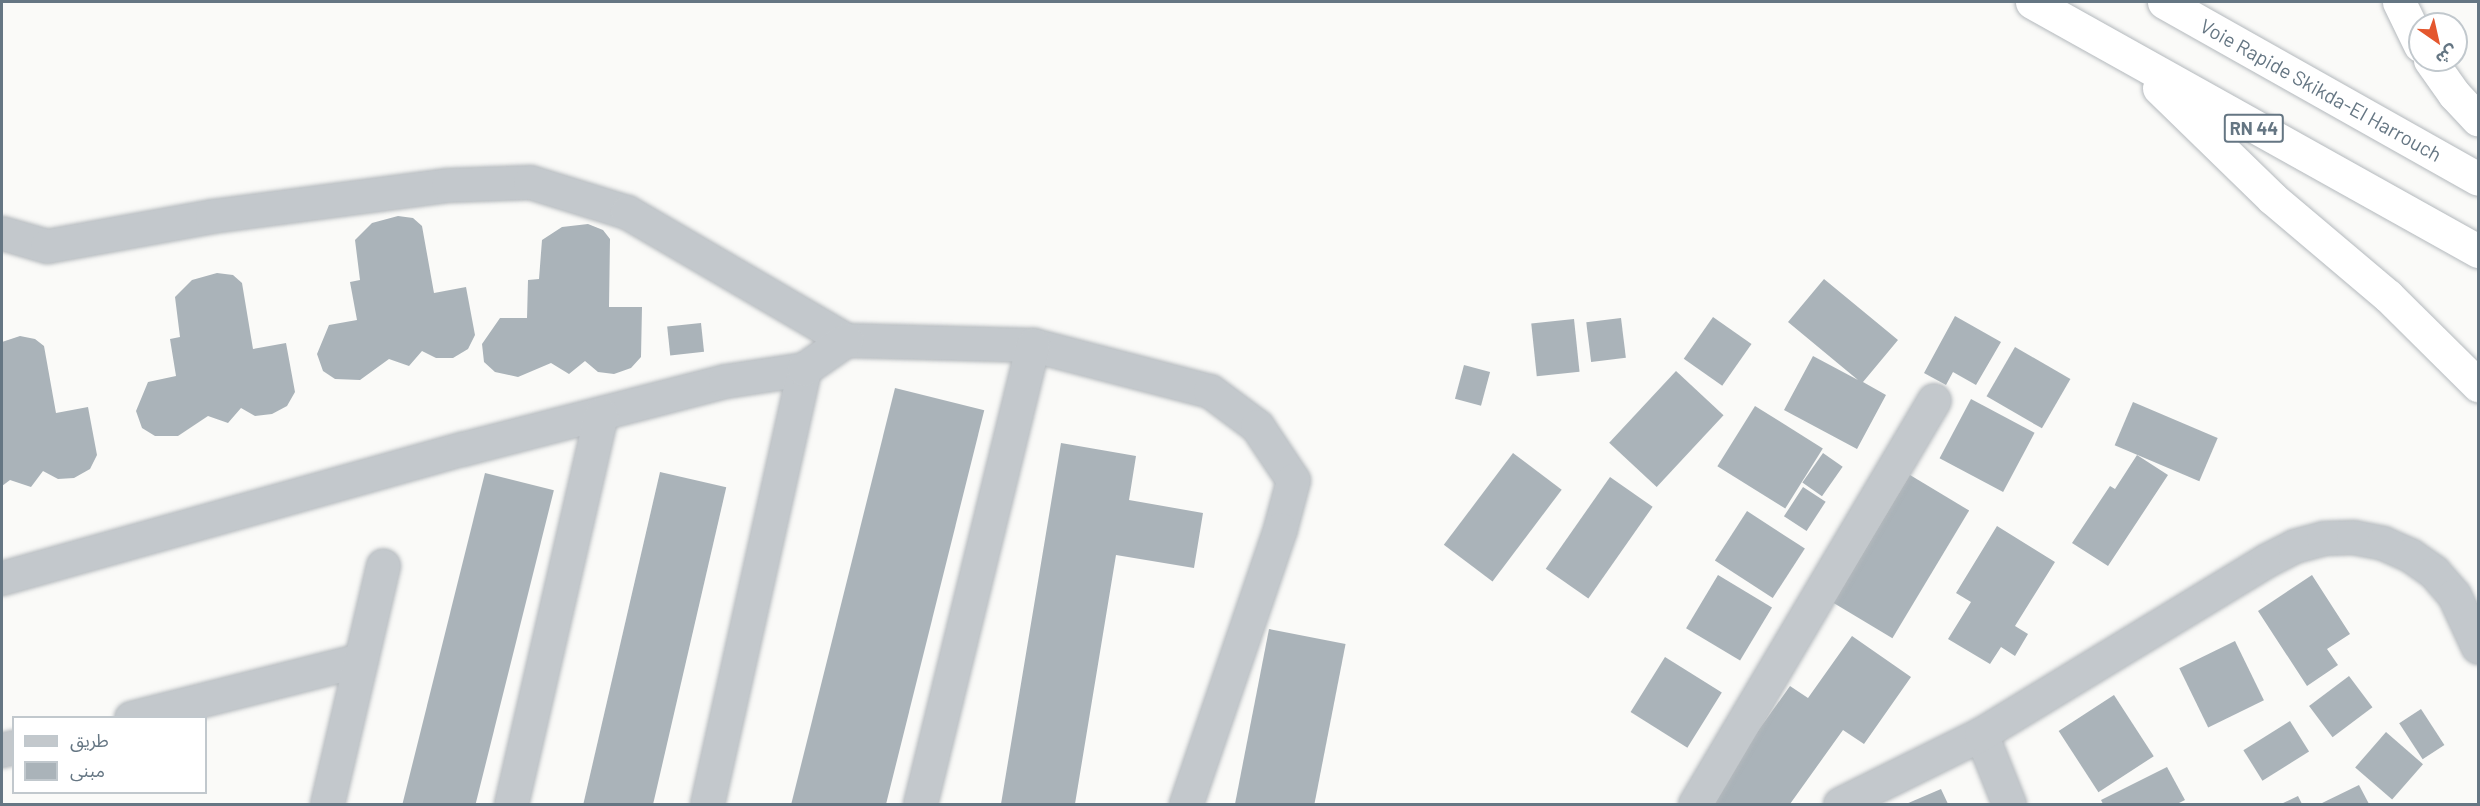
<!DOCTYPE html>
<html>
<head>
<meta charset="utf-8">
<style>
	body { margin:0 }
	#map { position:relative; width:2480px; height:806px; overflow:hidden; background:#fafaf8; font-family:Barlow,"Noto Sans Arabic",sans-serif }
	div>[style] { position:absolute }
	.building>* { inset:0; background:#aab3b9; transform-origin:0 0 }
	.roads { filter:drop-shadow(0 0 2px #b4b9bd) drop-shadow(0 0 2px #b4b9bd) }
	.street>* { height:33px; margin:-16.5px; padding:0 16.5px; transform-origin:16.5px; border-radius:16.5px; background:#c3c8cc }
	.highway>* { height:33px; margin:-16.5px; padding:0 16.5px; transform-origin:16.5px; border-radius:16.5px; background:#fff }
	span { translate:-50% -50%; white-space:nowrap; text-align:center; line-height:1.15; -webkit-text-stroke:6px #fff; paint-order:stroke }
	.shield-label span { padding:2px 4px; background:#fff; border:2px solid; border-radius:4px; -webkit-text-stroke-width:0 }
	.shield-label { font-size:18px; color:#657683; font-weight:700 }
	.street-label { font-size:20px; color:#657683 }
	.frame { position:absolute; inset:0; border:3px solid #657683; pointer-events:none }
	.legend { position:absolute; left:12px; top:716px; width:195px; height:78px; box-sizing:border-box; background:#fff; border:2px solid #c1c8cd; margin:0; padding:8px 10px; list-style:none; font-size:18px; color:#657683 }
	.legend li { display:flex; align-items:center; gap:12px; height:30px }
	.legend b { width:30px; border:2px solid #c1c8cd }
	.north { position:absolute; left:2408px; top:12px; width:60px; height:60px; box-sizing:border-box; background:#fff; border:2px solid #c1c8cd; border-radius:50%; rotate:146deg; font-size:16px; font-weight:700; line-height:24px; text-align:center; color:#657683 }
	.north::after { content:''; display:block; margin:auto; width:21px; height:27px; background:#e4572e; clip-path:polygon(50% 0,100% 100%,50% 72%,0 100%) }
</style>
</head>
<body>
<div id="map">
	<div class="building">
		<i style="clip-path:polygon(398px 216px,413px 218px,422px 226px,434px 293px,466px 287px,475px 335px,468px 349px,453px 358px,436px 358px,422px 351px,409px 366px,389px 359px,360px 380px,335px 379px,323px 371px,317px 354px,329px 325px,357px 320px,350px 282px,360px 280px,355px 240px,372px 223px)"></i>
		<i style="clip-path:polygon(588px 224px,603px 230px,610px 239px,609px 307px,642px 307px,641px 357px,631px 368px,614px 374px,598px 372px,585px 361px,569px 374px,551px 363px,518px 377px,495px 372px,484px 362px,482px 344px,500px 318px,527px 318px,528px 280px,539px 279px,542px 240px,562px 227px)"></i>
		<i style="clip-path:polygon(217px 273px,233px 275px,242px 283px,253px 349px,286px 343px,295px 392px,287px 406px,272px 414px,255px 416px,241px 408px,228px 423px,208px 416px,178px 436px,155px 436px,142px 428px,136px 411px,148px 382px,176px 376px,170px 339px,180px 337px,175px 297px,192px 280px)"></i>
		<i style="clip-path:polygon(1824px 279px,1898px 340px,1863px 382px,1886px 395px,1857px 449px,1784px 410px,1813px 356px,1858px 380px,1788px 322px)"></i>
		<i style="clip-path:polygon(1955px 316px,2001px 342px,1976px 385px,1953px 372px,1946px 385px,1924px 373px)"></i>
		<i style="left:1713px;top:317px;width:47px;height:51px;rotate:35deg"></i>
		<i style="left:1621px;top:318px;width:40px;height:35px;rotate:83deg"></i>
		<i style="left:1574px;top:319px;width:53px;height:43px;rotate:84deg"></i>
		<i style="left:701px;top:323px;width:29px;height:34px;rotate:84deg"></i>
		<i style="clip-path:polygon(20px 336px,35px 339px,44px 346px,56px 413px,88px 407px,97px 455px,90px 469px,74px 478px,58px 479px,43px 471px,31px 487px,10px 480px,2px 486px,2px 342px)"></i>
		<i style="left:2015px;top:347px;width:64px;height:57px;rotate:30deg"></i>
		<i style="left:1464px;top:365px;width:27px;height:35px;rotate:15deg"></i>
		<i style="left:1676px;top:371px;width:65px;height:98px;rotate:43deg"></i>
		<i style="left:895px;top:388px;width:92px;height:429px;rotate:14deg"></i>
		<i style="left:1971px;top:399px;width:72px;height:67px;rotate:28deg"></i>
		<i style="left:2133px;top:402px;width:92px;height:47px;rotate:23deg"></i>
		<i style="left:1755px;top:406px;width:80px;height:71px;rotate:32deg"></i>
		<i style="clip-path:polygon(1061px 443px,1136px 456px,1129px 500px,1203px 513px,1194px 568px,1116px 555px,1075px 804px,1001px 804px)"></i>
		<i style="left:1513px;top:453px;width:61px;height:115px;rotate:37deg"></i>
		<i style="left:1823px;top:453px;width:24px;height:36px;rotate:35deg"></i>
		<i style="clip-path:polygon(2137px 455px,2168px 475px,2108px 566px,2072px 543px,2110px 486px,2115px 489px)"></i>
		<i style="left:660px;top:472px;width:68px;height:341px;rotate:13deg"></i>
		<i style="left:485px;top:473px;width:71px;height:341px;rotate:14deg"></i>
		<i style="left:1910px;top:475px;width:69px;height:149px;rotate:31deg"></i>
		<i style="left:1610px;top:477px;width:52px;height:112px;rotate:35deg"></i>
		<i style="left:1803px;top:487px;width:27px;height:35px;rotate:33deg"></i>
		<i style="left:1747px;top:511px;width:69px;height:59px;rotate:33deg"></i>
		<i style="clip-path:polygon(1997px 526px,2055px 562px,2015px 626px,2028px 634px,2015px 656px,2001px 647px,1990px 664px,1948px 639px,1971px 602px,1956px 593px)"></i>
		<i style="left:1718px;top:575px;width:63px;height:62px;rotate:31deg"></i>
		<i style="clip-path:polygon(2312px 575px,2350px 634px,2327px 649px,2338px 665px,2307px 686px,2258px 611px)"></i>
		<i style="left:1269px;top:629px;width:78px;height:178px;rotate:11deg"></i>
		<i style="clip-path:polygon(1852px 636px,1911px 677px,1864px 744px,1843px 730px,1790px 804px,1707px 803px,1790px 686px,1808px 698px)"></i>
		<i style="left:2235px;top:641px;width:66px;height:62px;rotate:64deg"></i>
		<i style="left:1665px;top:657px;width:67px;height:65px;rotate:32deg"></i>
		<i style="left:2349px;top:676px;width:39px;height:50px;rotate:53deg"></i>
		<i style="left:2114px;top:695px;width:73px;height:66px;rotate:57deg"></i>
		<i style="left:2421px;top:709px;width:43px;height:26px;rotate:57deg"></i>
		<i style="left:2290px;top:721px;width:36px;height:55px;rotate:58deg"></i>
		<i style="left:2386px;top:732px;width:49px;height:47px;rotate:41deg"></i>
		<i style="clip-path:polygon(2167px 767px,2185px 800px,2177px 804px,2103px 804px,2101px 800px)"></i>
		<i style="clip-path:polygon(2359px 785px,2369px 804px,2320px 804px)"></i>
		<i style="clip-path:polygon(1941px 789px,1948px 804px,1906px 804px)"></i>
		<i style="clip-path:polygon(2298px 796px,2302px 804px,2281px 804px)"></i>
	</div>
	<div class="roads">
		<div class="street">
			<i style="left:2px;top:233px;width:47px;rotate:16.1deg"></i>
			<i style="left:47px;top:246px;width:168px;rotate:-10.3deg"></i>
			<i style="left:212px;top:216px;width:238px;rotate:-7.5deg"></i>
			<i style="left:448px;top:185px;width:82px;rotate:-2.1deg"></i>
			<i style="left:530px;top:182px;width:102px;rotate:17.2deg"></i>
			<i style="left:627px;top:212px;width:254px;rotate:30.3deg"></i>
			<i style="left:846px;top:340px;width:187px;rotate:1.5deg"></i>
			<i style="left:1033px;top:345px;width:183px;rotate:14.6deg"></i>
			<i style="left:1210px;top:391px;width:59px;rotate:36.7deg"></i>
			<i style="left:1257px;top:426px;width:65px;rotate:56.3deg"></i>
			<i style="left:1293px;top:480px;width:51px;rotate:104.9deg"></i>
			<i style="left:1280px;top:529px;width:291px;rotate:108.9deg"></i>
			<i style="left:2px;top:578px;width:478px;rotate:-15.7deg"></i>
			<i style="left:462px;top:449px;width:272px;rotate:-14.5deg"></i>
			<i style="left:725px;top:381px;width:80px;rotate:-8.6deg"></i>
			<i style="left:131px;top:718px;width:237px;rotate:-14.2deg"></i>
			<i style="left:1981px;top:734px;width:75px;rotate:68.2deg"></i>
			<i style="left:2px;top:750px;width:12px;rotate:-14deg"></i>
			<i style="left:327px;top:804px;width:245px;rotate:-76.8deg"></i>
			<i style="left:511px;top:804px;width:400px;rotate:-77deg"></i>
			<i style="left:707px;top:804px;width:446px;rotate:-77.4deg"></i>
			<i style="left:804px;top:369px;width:51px;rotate:-34.6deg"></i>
			<i style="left:920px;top:804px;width:473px;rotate:-76.2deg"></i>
			<i style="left:1695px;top:804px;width:469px;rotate:-59.4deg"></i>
			<i style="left:1840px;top:804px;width:157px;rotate:-26.4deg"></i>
			<i style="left:1981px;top:734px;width:335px;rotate:-31.3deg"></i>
			<i style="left:2267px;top:560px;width:30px;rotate:-27deg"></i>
			<i style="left:2294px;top:546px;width:30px;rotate:-15deg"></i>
			<i style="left:2323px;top:538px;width:30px;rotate:-2deg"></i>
			<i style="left:2353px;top:537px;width:31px;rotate:11deg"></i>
			<i style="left:2383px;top:543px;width:30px;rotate:24deg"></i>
			<i style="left:2410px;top:555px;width:29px;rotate:35deg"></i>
			<i style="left:2434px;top:572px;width:30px;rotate:49deg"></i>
			<i style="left:2454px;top:595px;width:57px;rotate:65.2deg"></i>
		</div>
		<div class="highway">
			<i style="left:2032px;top:2px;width:511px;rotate:29.17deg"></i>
			<i style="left:2164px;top:2px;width:360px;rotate:29.4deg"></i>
			<i style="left:2399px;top:2px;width:48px;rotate:64deg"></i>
			<i style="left:2430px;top:60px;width:42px;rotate:54.8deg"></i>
			<i style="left:2454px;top:94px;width:35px;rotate:47deg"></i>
			<i style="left:2159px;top:88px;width:158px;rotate:44.2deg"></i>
			<i style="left:2272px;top:198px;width:152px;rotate:40.2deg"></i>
			<i style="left:2388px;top:296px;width:127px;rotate:44.7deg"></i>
		</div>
	</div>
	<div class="shield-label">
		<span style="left:2254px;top:128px">RN 44</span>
	</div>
	<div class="street-label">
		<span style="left:2321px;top:90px;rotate:29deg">Voie Rapide Skikda-El Harrouch</span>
	</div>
	<div class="frame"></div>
	<ul class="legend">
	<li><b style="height:8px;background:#c3c8cc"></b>طريق</li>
	<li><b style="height:16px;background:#aab3b9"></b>مبنى</li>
	</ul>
	<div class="north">ش</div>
</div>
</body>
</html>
